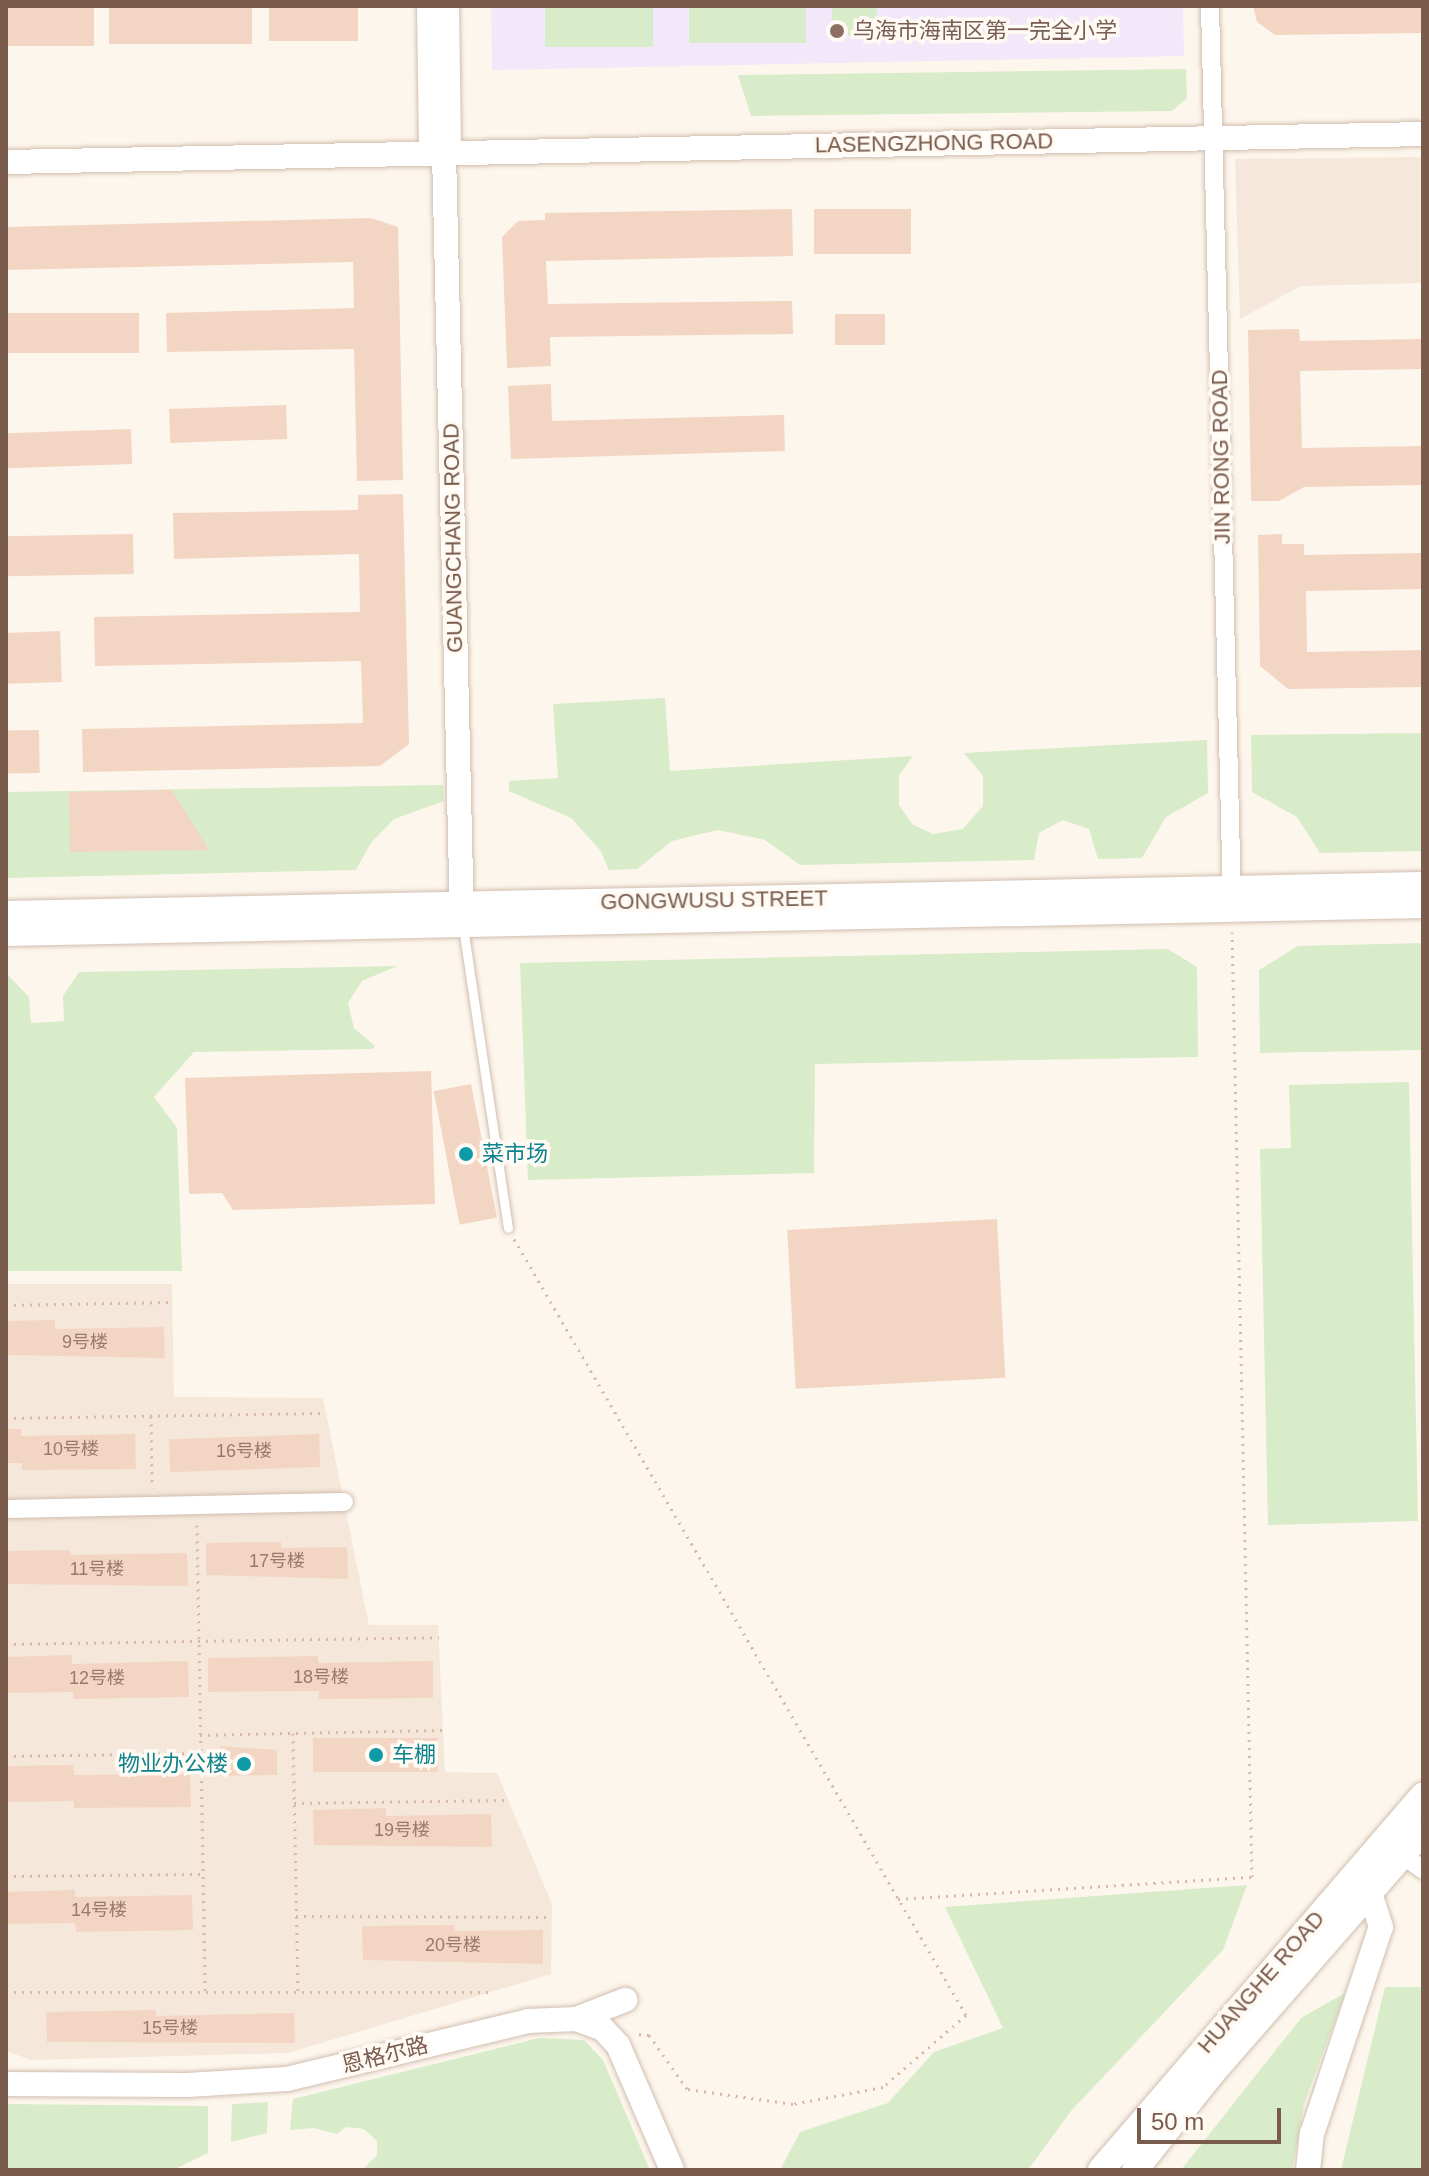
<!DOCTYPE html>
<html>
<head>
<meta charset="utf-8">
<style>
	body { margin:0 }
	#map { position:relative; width:1429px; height:2176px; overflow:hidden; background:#fdf6ec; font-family:Helvetica,"Noto Sans SC",sans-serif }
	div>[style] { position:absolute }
	.residential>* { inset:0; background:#f5e8da }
	.education>* { inset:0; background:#f3e8fa }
	.green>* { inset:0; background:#d8ecc9; transform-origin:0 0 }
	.building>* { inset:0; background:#f3d5c3; transform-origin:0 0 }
	.path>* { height:3px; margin-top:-1.5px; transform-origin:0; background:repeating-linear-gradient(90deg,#d9b8a5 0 2px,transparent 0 8px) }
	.roads { filter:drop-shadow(0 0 2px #d1beb0) drop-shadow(0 0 2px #d1beb0) }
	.service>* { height:9px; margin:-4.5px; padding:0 4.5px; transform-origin:4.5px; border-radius:4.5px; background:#fff }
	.minor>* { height:18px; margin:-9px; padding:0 9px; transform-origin:9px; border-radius:9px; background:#fff }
	.tertiary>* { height:24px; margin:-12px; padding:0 12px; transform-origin:12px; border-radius:12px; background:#fff }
	.secondary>* { height:26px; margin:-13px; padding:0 13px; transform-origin:13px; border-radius:13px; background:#fff }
	.dots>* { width:22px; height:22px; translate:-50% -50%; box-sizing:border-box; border:4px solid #fffaf3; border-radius:50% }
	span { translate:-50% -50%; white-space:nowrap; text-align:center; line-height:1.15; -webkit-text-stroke:7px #fffaf3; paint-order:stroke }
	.number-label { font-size:18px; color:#987a6a }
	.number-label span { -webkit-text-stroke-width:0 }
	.education-label { font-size:22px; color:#785e54 }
	.left { translate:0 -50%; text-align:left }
	.street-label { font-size:22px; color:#7a5c4d }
	.culture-label { font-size:22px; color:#0d838f }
	.right { translate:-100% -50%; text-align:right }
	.frame { position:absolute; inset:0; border:8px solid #7a5c4d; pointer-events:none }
	.scale { position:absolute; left:1137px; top:2108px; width:144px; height:36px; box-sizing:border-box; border:4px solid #7a5c4d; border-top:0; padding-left:10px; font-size:24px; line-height:28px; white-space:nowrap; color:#7a5c4d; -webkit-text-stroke:6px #fffaf3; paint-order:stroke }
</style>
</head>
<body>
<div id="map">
	<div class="residential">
		<i style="clip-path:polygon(1423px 157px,1423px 283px,1301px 286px,1240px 319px,1235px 159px)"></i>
		<i style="clip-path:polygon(6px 1284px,172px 1284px,174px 1397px,323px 1398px,369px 1625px,438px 1625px,445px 1772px,497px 1773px,552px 1904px,551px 1974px,288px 2053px,31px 2060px,6px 2051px)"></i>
	</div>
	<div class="education">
		<i style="clip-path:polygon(491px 6px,1183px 6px,1184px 56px,492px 70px)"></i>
	</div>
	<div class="green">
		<i style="left:545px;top:6px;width:108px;height:41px"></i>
		<i style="left:689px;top:6px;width:117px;height:37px"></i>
		<i style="left:832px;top:6px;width:45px;height:29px"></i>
		<i style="clip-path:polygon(1186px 69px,1187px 98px,1172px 111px,751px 116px,738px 75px)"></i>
		<i style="clip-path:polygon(665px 698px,670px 771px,913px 756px,899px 775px,899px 805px,912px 824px,933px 834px,963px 829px,983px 806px,983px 776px,964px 753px,1207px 740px,1208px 793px,1166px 817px,1142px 858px,1098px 859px,1089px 829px,1063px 820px,1039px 833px,1034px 860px,800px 865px,765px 840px,718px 830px,672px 841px,637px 869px,609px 870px,600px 850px,571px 818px,509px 791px,509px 781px,558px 778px,553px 704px)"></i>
		<i style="clip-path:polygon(1423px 733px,1423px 851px,1320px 853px,1297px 817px,1252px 792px,1251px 735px)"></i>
		<i style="clip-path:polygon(443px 785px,444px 801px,394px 819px,371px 843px,356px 870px,6px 878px,6px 792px)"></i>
		<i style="clip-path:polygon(1423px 943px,1423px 1050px,1260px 1053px,1259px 970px,1298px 946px)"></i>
		<i style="clip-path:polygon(1168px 949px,1197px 967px,1198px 1057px,815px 1064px,814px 1173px,528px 1180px,520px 963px)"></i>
		<i style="clip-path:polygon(397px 966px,362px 981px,348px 1003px,354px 1028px,375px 1046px,373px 1049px,194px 1052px,154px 1097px,177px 1128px,182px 1271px,6px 1271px,6px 973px,29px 997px,31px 1023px,64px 1021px,63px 996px,79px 972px)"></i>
		<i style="clip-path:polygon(1409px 1082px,1418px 1521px,1268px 1525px,1260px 1149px,1291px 1148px,1289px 1085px)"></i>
		<i style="clip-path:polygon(1247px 1885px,1223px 1950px,1071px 2111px,1028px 2170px,780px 2170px,800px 2132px,888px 2103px,934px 2052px,1003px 2028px,945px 1907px)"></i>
		<i style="clip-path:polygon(1385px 1987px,1423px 1987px,1423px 2170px,1341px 2170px)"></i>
		<i style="clip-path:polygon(1345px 1993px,1304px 2104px,1292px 2170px,1181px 2170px,1301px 2018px)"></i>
		<i style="clip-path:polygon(539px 2038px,584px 2040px,603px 2060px,650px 2170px,362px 2170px,377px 2155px,377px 2141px,364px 2129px,346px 2127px,337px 2134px,314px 2128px,290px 2130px,293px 2099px)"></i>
		<i style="clip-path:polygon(268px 2102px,267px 2133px,231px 2142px,232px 2104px)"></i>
		<i style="clip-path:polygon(6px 2104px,208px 2106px,208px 2153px,173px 2170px,6px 2170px)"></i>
	</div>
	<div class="building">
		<i style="left:6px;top:6px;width:88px;height:40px"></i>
		<i style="left:109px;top:6px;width:143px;height:38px"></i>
		<i style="left:269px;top:6px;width:89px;height:35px"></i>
		<i style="clip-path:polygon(1253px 6px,1423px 6px,1423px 33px,1275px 35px,1257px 22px)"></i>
		<i style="clip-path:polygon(792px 209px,793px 256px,546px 261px,548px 304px,792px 301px,793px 334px,550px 337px,551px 366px,507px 368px,502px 237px,518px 221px,545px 220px,545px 213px)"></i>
		<i style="left:911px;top:209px;width:45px;height:97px;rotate:90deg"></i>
		<i style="clip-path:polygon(371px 218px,398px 227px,403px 480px,357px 481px,354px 349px,167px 352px,166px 313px,354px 308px,353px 262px,6px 270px,6px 227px)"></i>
		<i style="left:139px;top:313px;width:40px;height:133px;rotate:90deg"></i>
		<i style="left:835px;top:314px;width:50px;height:31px"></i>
		<i style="clip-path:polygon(1299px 329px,1300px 341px,1423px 339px,1423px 369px,1300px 371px,1302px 448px,1423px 446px,1423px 485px,1304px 487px,1279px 501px,1251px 501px,1248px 330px)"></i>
		<i style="clip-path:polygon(551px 384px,552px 421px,784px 415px,785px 451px,511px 459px,508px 386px)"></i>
		<i style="left:286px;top:405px;width:34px;height:117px;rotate:88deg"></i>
		<i style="left:131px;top:429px;width:35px;height:125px;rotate:88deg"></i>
		<i style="clip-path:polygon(403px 494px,409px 744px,380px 766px,83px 772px,82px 729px,363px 723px,361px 661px,95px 666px,94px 617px,360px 612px,359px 554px,174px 559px,173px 513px,358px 510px,358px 495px)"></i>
		<i style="left:133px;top:534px;width:40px;height:127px;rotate:89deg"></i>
		<i style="clip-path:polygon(1282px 534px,1282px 544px,1304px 544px,1304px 555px,1423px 553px,1423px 589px,1306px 591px,1307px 652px,1423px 650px,1423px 687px,1288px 689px,1260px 666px,1258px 535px)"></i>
		<i style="left:60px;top:631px;width:51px;height:54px;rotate:88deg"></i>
		<i style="left:39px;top:730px;width:43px;height:33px;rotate:89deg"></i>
		<i style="clip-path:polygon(172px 790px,209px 850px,70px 852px,69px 792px)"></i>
		<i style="clip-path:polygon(431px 1071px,435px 1204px,233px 1210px,222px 1193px,189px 1194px,185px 1078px)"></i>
		<i style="left:471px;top:1084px;width:136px;height:38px;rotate:79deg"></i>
		<i style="left:997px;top:1219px;width:159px;height:210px;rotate:87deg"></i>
		<i style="clip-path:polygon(55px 1320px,55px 1329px,164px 1327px,165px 1358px,6px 1355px,6px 1321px)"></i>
		<i style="clip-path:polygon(6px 1429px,21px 1429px,21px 1436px,135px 1434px,136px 1469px,22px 1470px,22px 1463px,6px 1463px)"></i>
		<i style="left:319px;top:1434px;width:33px;height:150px;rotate:88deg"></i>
		<i style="clip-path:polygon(281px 1542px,281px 1548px,347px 1547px,348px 1579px,206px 1575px,206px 1543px)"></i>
		<i style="clip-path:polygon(70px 1550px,70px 1555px,187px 1553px,188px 1586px,6px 1584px,6px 1551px)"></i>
		<i style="clip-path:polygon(72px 1655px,72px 1664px,188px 1661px,189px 1697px,73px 1699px,73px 1692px,6px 1693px,6px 1657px)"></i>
		<i style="clip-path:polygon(318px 1656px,318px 1663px,433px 1661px,433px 1698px,319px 1699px,319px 1691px,208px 1692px,208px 1658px)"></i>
		<i style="left:438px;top:1738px;width:34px;height:125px;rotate:90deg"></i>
		<i style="clip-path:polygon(220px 1746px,277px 1750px,277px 1775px,211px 1776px,211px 1753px,220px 1752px)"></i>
		<i style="clip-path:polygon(73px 1765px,74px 1775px,190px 1774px,191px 1807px,74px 1808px,74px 1801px,6px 1802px,6px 1766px)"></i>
		<i style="clip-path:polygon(386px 1808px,386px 1816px,491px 1814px,492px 1847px,314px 1845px,313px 1810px)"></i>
		<i style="clip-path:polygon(75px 1890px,75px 1897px,192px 1895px,193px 1930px,76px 1932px,75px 1923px,6px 1924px,6px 1892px)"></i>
		<i style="clip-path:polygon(454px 1925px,454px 1931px,543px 1930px,543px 1964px,363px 1960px,362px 1926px)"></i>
		<i style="clip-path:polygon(156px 2010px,156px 2016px,294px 2013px,295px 2043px,47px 2042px,46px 2012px)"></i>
	</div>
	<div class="path">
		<i style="left:514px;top:1239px;width:898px;rotate:59.78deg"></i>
		<i style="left:966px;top:2015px;width:110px;rotate:139.1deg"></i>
		<i style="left:883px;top:2087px;width:92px;rotate:169.3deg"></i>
		<i style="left:793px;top:2104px;width:107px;rotate:-171.9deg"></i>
		<i style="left:687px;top:2089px;width:66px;rotate:-125.1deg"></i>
		<i style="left:649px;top:2035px;width:12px;rotate:-175deg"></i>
		<i style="left:6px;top:1305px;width:166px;rotate:-1deg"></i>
		<i style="left:151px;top:1416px;width:72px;rotate:89.2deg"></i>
		<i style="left:6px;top:1418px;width:320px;rotate:-0.9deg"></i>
		<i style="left:197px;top:1525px;width:467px;rotate:89deg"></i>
		<i style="left:6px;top:1644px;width:433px;rotate:-0.9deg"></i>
		<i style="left:293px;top:1733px;width:259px;rotate:88.9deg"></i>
		<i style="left:200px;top:1735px;width:243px;rotate:-1.2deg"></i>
		<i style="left:6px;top:1756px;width:195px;rotate:-0.9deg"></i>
		<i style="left:294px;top:1803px;width:214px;rotate:-0.8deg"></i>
		<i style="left:6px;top:1876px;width:196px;rotate:-0.6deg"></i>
		<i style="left:898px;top:1899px;width:355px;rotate:-3.6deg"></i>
		<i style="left:1252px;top:1877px;width:945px;rotate:-91.21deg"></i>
		<i style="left:296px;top:1916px;width:256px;rotate:0.2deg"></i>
		<i style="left:6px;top:1992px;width:484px"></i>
	</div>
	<div class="roads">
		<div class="service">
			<i style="left:463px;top:927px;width:304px;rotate:81.5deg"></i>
		</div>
		<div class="minor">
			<i style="left:1210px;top:6px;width:892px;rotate:88.59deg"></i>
			<i style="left:6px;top:1509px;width:338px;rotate:-1.2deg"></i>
			<i style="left:1393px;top:1848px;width:37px;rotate:36deg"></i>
		</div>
		<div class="tertiary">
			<i style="left:429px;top:6px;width:146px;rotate:89.2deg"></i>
			<i style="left:447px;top:6px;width:146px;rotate:89.2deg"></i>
			<i style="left:444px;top:152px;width:770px;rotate:88.66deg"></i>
			<i style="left:6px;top:162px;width:1417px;rotate:-1.13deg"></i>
			<i style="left:576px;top:2019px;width:53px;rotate:-21.2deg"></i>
			<i style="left:6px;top:2084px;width:181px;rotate:0.3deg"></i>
			<i style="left:187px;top:2085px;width:100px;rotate:-3.4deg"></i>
			<i style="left:287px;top:2079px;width:248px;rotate:-13.5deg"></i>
			<i style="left:528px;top:2021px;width:48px;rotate:-2.4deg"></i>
			<i style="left:576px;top:2019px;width:29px;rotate:20deg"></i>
			<i style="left:603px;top:2029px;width:22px;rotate:47deg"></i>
			<i style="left:618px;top:2045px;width:136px;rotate:66.6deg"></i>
			<i style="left:1308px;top:2170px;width:36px;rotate:-84deg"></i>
			<i style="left:1312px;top:2134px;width:218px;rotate:-71.6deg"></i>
			<i style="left:1381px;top:1927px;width:39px;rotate:-108deg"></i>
			<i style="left:1369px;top:1890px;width:12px;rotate:-138deg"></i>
		</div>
		<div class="secondary">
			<i style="left:6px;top:914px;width:1417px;rotate:-1.17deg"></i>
			<i style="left:6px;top:933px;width:1417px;rotate:-1.13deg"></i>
			<i style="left:1101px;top:2170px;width:494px;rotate:-49.3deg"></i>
			<i style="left:1135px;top:2170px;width:124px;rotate:-51.6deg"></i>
			<i style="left:1212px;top:2073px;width:321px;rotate:-48.9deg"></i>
		</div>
	</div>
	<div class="dots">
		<i style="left:837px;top:31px;background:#8d6e63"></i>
		<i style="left:466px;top:1154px;background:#0f9aa8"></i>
		<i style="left:376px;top:1755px;background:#0f9aa8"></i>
		<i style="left:244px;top:1764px;background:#0f9aa8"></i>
	</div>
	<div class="number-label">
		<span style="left:85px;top:1342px">9号楼</span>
		<span style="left:71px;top:1449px">10号楼</span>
		<span style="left:244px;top:1451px">16号楼</span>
		<span style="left:277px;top:1561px">17号楼</span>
		<span style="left:97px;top:1569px">11号楼</span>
		<span style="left:321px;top:1677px">18号楼</span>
		<span style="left:97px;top:1678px">12号楼</span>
		<span style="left:402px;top:1830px">19号楼</span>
		<span style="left:99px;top:1910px">14号楼</span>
		<span style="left:453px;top:1945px">20号楼</span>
		<span style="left:170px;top:2028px">15号楼</span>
	</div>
	<div class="education-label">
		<span class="left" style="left:853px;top:31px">乌海市海南区第一完全小学</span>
	</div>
	<div class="street-label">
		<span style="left:934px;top:143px;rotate:-1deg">LASENGZHONG ROAD</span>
		<span style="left:1221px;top:457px;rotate:-91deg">JIN RONG ROAD</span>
		<span style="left:453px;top:538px;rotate:-91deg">GUANGCHANG ROAD</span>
		<span style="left:714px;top:900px;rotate:-1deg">GONGWUSU STREET</span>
		<span style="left:1261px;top:1982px;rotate:-49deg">HUANGHE ROAD</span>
		<span style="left:385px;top:2055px;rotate:-14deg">恩格尔路</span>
	</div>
	<div class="culture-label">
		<span class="left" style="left:482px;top:1154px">菜市场</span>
		<span class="left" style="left:392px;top:1755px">车棚</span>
		<span class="right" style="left:228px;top:1764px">物业办公楼</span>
	</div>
	<div class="frame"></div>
	<div class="scale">50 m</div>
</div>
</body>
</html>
